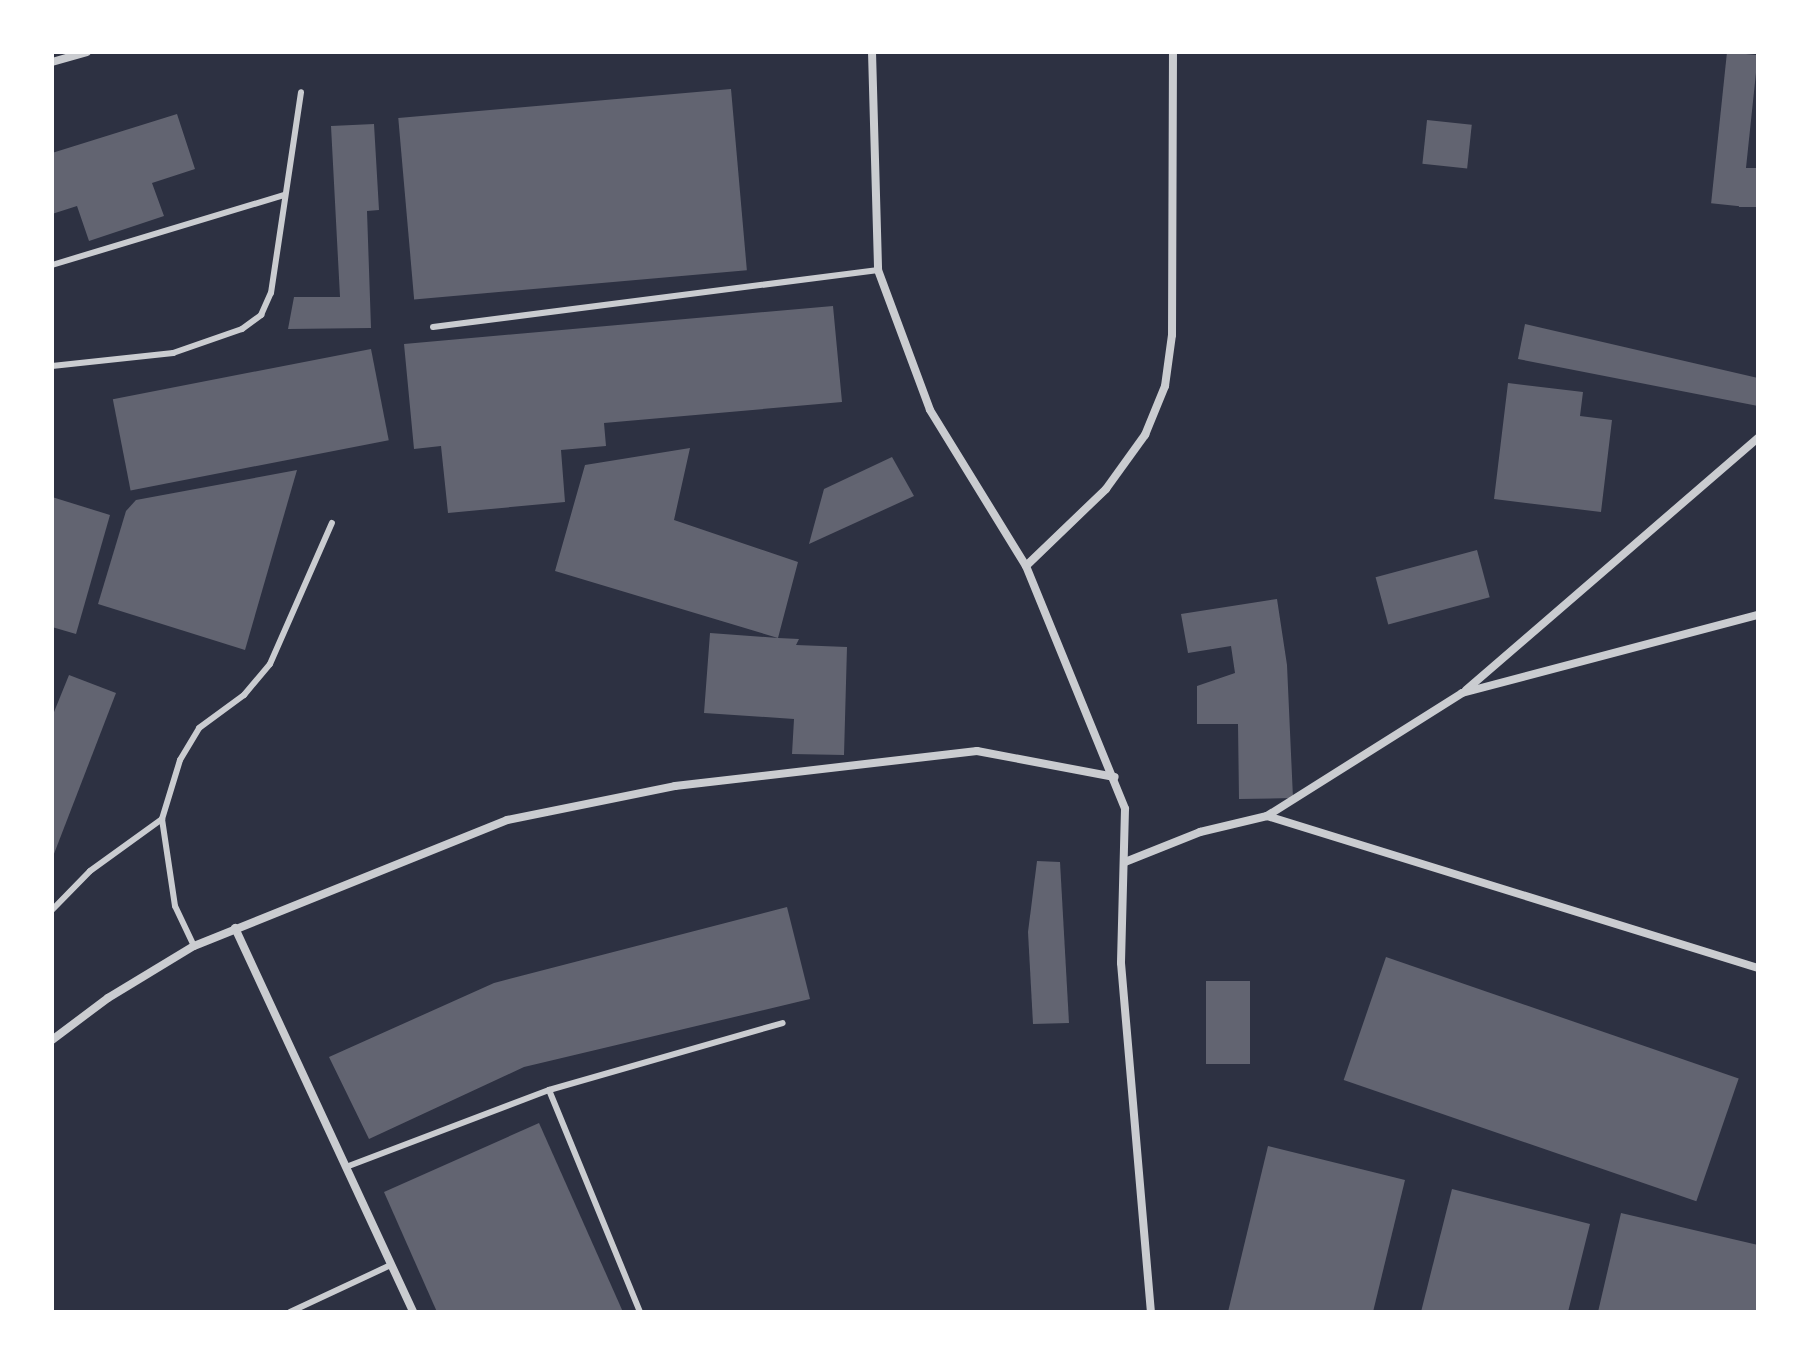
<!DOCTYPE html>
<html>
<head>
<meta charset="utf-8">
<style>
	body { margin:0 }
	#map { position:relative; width:1810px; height:1364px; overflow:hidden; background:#2d3142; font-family:"Titillium Web",sans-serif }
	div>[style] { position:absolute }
	.building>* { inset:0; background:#626471; transform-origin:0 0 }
	.service>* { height:6px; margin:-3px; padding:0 3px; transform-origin:3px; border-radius:3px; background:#caccd0 }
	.minor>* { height:8px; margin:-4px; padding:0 4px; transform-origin:4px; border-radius:4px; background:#caccd0 }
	span { translate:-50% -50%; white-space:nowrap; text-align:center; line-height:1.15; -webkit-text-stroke:6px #fff; paint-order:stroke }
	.frame { position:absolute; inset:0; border:54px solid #fff; pointer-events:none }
</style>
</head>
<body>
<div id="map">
	<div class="building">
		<i style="left:1727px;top:52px;width:31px;height:152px;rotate:6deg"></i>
		<i style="left:731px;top:89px;width:182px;height:334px;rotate:85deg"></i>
		<i style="clip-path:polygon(177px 114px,195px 169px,152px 183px,164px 216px,89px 241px,77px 206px,52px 214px,52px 153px)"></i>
		<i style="left:1427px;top:120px;width:45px;height:44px;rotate:6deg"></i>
		<i style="clip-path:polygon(374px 124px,379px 210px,367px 211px,371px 328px,288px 329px,294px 297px,340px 297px,331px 126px)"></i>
		<i style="left:1739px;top:168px;width:19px;height:39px"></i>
		<i style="clip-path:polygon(833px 306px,842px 402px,604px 423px,606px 446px,561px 450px,565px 502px,448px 513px,441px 446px,414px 449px,404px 344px)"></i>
		<i style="clip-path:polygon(1525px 324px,1758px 378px,1758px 406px,1518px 359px)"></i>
		<i style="left:371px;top:349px;width:93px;height:263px;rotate:79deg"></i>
		<i style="clip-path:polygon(1508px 383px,1583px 392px,1580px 416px,1612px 420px,1601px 512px,1494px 499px)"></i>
		<i style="clip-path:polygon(690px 448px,674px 520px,798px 562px,778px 638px,799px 639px,796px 645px,847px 647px,844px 755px,792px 754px,794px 719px,704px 713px,710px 633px,778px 638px,555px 571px,585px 465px)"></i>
		<i style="clip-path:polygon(892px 457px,914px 496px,809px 544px,824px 489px)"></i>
		<i style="clip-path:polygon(297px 470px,245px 650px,98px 604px,126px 511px,136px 500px)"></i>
		<i style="clip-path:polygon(52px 497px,110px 515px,76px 634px,52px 627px)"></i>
		<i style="left:1477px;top:550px;width:49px;height:105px;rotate:75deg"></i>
		<i style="clip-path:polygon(1277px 599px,1287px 665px,1293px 798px,1239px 799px,1238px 724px,1197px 724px,1197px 686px,1235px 673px,1231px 646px,1188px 653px,1181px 614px)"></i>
		<i style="clip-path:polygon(69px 675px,116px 693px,52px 859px,52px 717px)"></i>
		<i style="clip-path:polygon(1037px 861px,1060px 862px,1069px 1023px,1033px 1024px,1028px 932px)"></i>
		<i style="clip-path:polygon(787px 907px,810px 999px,524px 1067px,369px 1139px,329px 1057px,494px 983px)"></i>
		<i style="left:1386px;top:957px;width:373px;height:130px;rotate:19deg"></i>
		<i style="left:1206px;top:981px;width:44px;height:83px"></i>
		<i style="clip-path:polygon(539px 1123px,623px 1312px,437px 1312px,384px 1192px)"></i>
		<i style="clip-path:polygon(1268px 1146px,1405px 1180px,1373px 1312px,1228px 1312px)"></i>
		<i style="clip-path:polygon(1452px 1189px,1590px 1224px,1568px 1312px,1421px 1312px)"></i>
		<i style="clip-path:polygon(1621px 1213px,1758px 1245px,1758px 1312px,1598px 1312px)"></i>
	</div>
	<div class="service">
		<i style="left:52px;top:265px;width:242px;rotate:-16.8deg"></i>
		<i style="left:433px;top:327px;width:449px;rotate:-7.3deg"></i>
		<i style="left:52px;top:366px;width:122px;rotate:-6.1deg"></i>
		<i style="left:173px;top:353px;width:73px;rotate:-19.2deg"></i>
		<i style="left:242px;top:329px;width:24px;rotate:-36deg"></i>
		<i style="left:261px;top:315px;width:24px;rotate:-66deg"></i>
		<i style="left:271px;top:293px;width:203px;rotate:-81.5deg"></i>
		<i style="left:52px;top:910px;width:54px;rotate:-45.7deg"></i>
		<i style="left:90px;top:871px;width:89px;rotate:-35.8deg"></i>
		<i style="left:194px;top:946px;width:44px;rotate:-115.4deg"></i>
		<i style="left:175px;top:906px;width:88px;rotate:-98.5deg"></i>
		<i style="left:162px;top:819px;width:62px;rotate:-73deg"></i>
		<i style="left:180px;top:760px;width:37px;rotate:-59deg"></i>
		<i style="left:199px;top:728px;width:56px;rotate:-36.3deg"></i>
		<i style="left:244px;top:695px;width:40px;rotate:-50deg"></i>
		<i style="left:270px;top:664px;width:154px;rotate:-66.3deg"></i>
		<i style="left:549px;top:1090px;width:240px;rotate:67.7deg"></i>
		<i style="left:346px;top:1167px;width:217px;rotate:-20.8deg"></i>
		<i style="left:549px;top:1090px;width:243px;rotate:-16deg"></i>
		<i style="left:290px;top:1312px;width:111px;rotate:-25deg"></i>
	</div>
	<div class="minor">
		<i style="left:872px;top:52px;width:218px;rotate:88.4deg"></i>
		<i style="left:878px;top:270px;width:149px;rotate:69.6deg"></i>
		<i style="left:930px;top:410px;width:183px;rotate:58.4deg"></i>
		<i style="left:1026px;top:566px;width:262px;rotate:67.8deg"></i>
		<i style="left:1125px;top:809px;width:154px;rotate:91.5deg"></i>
		<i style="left:1121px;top:963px;width:350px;rotate:85.1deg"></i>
		<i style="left:52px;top:62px;width:36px;rotate:-16deg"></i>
		<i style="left:1026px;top:566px;width:111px;rotate:-43.9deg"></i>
		<i style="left:1106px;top:489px;width:67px;rotate:-54.2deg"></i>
		<i style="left:1145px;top:435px;width:53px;rotate:-67.8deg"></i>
		<i style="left:1165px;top:386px;width:51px;rotate:-82.2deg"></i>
		<i style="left:1172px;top:335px;width:283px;rotate:-89.8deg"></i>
		<i style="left:1466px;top:690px;width:386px;rotate:-40.8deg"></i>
		<i style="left:1267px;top:816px;width:231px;rotate:-32.2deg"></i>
		<i style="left:1462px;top:693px;width:306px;rotate:-14.8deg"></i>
		<i style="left:1125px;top:862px;width:81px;rotate:-21.8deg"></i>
		<i style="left:1200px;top:832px;width:69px;rotate:-13.4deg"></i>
		<i style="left:1267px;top:816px;width:514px;rotate:17.2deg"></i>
		<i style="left:235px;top:928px;width:423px;rotate:65.1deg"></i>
		<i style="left:52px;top:1040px;width:70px;rotate:-36.9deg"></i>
		<i style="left:108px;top:998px;width:100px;rotate:-31.2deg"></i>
		<i style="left:194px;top:946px;width:337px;rotate:-21.9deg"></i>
		<i style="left:507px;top:820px;width:171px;rotate:-11.4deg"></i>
		<i style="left:675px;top:786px;width:304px;rotate:-6.6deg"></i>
		<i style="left:977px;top:751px;width:140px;rotate:10.7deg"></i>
	</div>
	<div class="frame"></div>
</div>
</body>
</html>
